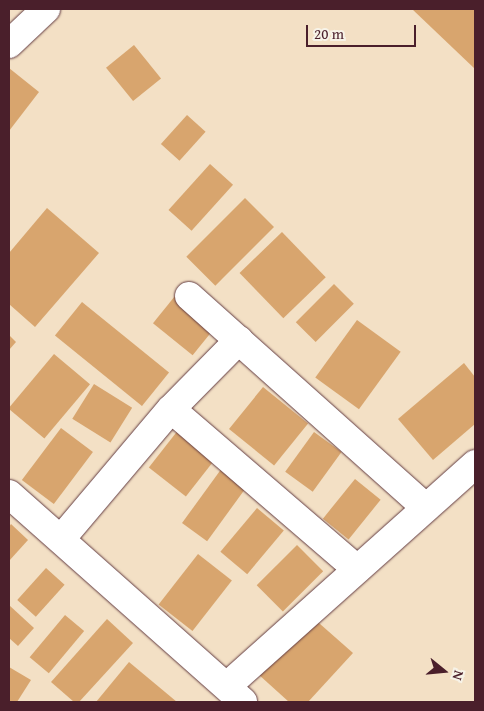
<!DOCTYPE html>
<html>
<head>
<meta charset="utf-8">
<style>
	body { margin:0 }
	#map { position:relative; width:484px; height:711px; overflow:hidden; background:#f3e0c5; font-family:"Gentium Book Plus",serif }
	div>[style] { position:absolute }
	.building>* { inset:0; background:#d8a56e; transform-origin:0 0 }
	.roads { filter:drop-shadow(0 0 1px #633c42) drop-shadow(0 0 1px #633c42) }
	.minor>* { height:28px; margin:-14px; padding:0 14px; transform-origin:14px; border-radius:14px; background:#fff }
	span { translate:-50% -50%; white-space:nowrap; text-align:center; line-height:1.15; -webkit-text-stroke:4px #f7f3e8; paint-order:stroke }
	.frame { position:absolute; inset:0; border:10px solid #4a1f2b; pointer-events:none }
	.north { position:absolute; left:419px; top:646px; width:50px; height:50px; -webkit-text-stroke:4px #f7f3e8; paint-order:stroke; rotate:107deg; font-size:14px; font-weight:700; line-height:20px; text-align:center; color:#4a1f2b }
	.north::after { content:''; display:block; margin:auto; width:18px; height:22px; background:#4a1f2b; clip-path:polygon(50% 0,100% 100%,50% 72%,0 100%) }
	.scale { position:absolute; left:306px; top:25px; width:110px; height:22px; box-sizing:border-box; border:2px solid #4a1f2b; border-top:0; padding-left:6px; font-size:15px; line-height:18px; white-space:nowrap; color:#4a1f2b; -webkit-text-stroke:4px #f7f3e8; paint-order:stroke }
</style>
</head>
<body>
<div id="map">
	<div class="building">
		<i style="clip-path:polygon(412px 9px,475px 9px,475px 69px)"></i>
		<i style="left:134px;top:45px;width:43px;height:36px;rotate:51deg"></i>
		<i style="clip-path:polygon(9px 68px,39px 92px,9px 131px)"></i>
		<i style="left:187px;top:115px;width:25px;height:39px;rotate:42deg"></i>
		<i style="left:210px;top:164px;width:31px;height:62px;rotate:42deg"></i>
		<i style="left:245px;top:198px;width:41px;height:83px;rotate:45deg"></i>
		<i style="clip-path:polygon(47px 208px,99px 253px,35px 327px,9px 304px,9px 253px)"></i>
		<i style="left:282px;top:232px;width:63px;height:59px;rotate:46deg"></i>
		<i style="left:334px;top:284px;width:28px;height:54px;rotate:45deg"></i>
		<i style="left:175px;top:296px;width:51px;height:35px;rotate:39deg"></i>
		<i style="left:82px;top:302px;width:112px;height:43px;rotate:39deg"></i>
		<i style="left:357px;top:320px;width:54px;height:71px;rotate:36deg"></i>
		<i style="clip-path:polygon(9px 335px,16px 342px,9px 350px)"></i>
		<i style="left:54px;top:354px;width:47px;height:71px;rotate:40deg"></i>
		<i style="clip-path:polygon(464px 363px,475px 377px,475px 424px,433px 460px,398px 419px)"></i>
		<i style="left:94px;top:384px;width:45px;height:41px;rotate:32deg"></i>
		<i style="left:263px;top:387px;width:58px;height:54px;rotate:39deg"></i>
		<i style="left:61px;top:428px;width:40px;height:65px;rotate:37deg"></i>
		<i style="left:179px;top:429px;width:47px;height:49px;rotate:38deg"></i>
		<i style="left:314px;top:432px;width:34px;height:49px;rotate:36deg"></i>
		<i style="left:222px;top:468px;width:31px;height:68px;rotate:36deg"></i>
		<i style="left:355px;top:479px;width:33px;height:51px;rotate:39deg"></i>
		<i style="left:257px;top:508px;width:35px;height:57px;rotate:40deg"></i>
		<i style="clip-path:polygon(11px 524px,28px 540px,9px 561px,9px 527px)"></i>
		<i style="left:297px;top:545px;width:37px;height:57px;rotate:45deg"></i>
		<i style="left:198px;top:554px;width:43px;height:64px;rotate:38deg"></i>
		<i style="left:46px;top:568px;width:25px;height:43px;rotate:42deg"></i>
		<i style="clip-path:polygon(9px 605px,34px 628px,18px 646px,9px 638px)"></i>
		<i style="left:65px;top:615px;width:25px;height:55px;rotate:40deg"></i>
		<i style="clip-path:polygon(311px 616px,353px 653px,308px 702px,289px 702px,258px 674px)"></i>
		<i style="clip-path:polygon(107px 619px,133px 643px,79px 702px,74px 702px,51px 682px)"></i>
		<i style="clip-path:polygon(129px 662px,177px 702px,96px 702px)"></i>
		<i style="clip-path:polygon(9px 667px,31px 680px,17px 702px,9px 702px)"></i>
	</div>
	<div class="roads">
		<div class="minor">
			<i style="left:9px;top:44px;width:51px;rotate:-43.4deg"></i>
			<i style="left:189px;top:296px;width:317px;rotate:41.8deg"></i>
			<i style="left:171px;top:409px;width:245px;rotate:40.7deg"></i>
			<i style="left:9px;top:494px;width:313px;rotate:41.6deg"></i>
			<i style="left:61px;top:539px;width:170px;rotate:-49.8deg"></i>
			<i style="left:171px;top:409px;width:97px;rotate:-45.4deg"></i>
			<i style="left:227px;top:686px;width:333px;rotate:-41.8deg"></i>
		</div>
	</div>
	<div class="frame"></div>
	<div class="north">N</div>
	<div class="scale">20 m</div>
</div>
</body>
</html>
